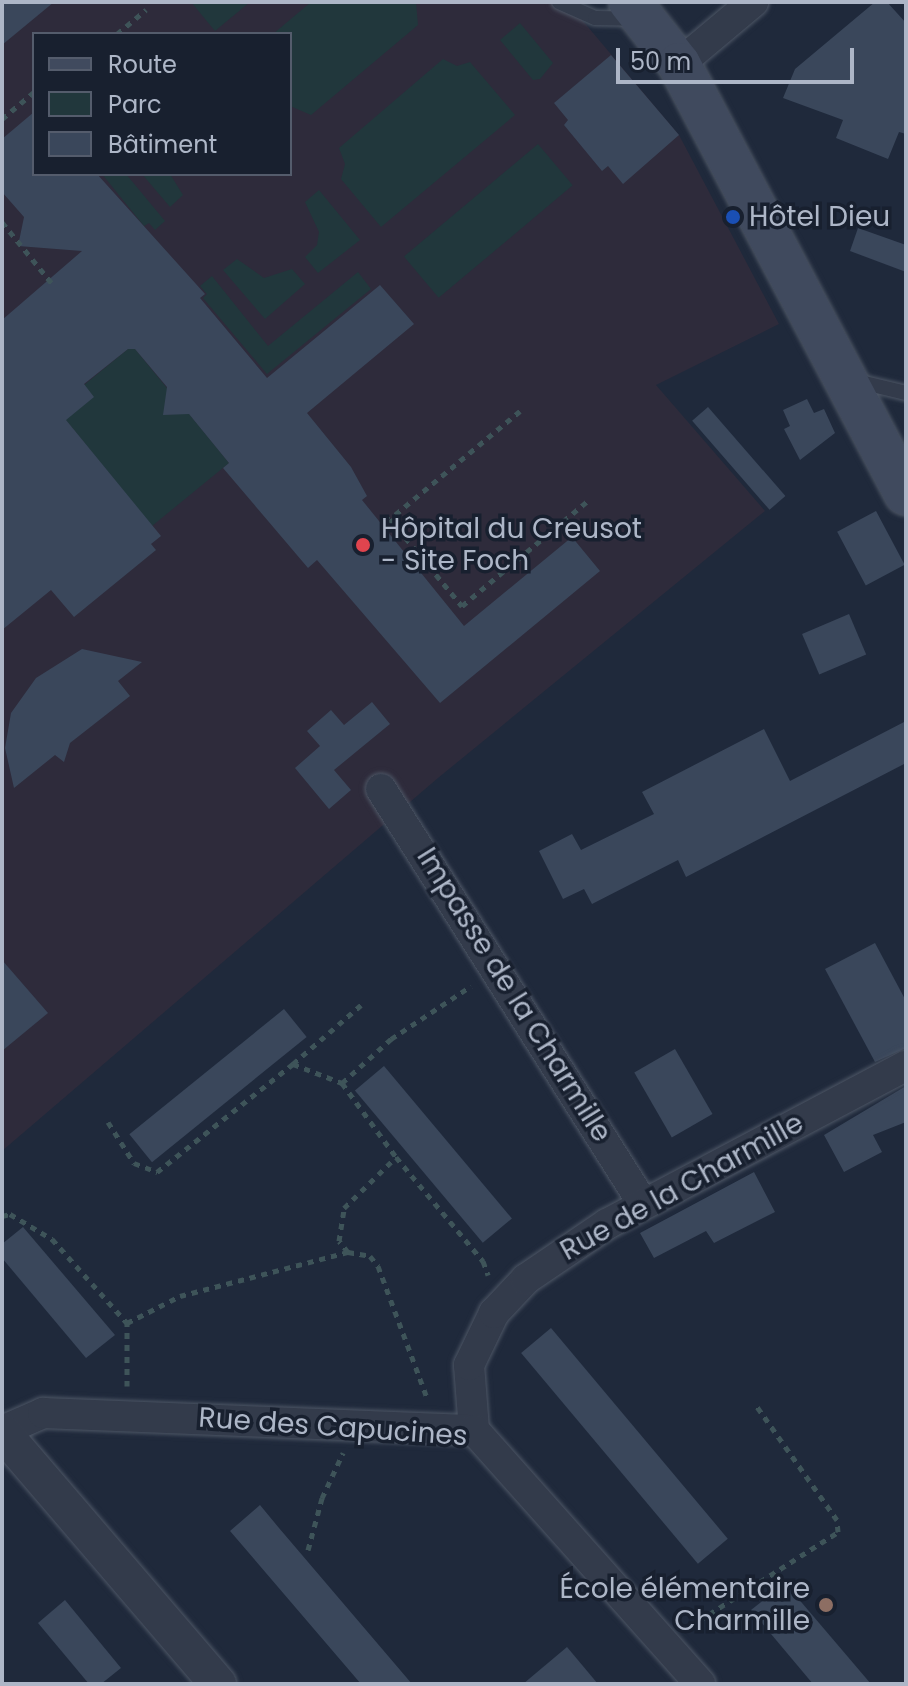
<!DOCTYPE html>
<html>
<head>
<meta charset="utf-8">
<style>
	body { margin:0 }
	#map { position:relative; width:908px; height:1686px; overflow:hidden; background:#1f293b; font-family:Poppins,sans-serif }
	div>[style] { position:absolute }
	.medical>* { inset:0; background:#2e2b3b }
	.green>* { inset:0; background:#21373c; transform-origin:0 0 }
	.building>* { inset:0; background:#3a475b; transform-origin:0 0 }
	.path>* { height:5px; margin-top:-2.5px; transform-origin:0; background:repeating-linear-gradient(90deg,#3e5459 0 6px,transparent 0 12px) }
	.roads { filter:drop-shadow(0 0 2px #4d5665) drop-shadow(0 0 2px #4d5665) }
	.service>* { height:14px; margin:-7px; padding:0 7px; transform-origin:7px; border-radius:7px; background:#333b4b }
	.minor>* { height:30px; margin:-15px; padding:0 15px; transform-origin:15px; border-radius:15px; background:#333b4b }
	.tertiary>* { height:36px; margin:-18px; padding:0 18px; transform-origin:18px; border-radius:18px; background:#333b4b }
	.secondary>* { height:42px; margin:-21px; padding:0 21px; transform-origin:21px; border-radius:21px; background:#404a5e }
	.dots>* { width:22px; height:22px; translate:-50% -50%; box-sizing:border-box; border:4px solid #18202f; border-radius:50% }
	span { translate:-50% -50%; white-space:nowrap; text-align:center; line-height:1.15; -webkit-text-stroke:7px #18202f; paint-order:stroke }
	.poi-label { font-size:28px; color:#adb6c7 }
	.left { translate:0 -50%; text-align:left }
	.right { translate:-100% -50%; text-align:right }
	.street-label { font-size:28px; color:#adb6c7 }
	.frame { position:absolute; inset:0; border:4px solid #adb6c7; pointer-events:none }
	.legend { position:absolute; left:32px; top:32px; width:260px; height:144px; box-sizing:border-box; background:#18202f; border:2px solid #545c6c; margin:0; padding:10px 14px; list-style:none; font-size:24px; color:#adb6c7 }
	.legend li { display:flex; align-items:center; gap:16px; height:40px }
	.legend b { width:40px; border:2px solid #545c6c }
	.scale { position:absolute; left:616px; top:48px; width:238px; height:36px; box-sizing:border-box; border:4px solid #adb6c7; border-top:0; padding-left:10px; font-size:24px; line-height:28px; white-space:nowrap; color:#adb6c7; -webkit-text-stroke:6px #18202f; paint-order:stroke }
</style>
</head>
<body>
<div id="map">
	<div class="medical">
		<i style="clip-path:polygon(evenodd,2px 2px,567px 2px,679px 135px,779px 324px,656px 385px,765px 511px,438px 778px,2px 1151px,2px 2px,34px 34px,290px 34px,290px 174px,34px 174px,34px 34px)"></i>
	</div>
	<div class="green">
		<i style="clip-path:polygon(191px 2px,250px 2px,215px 31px)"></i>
		<i style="clip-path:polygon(311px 2px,416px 2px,418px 25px,311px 115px,290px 106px,290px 34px,273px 34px)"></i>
		<i style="clip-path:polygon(520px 23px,553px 63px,540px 79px,533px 80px,500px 40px)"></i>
		<i style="clip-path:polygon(443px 59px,457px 66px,470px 62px,515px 115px,381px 227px,341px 179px,345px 164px,339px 148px)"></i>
		<i style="left:538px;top:144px;width:54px;height:175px;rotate:50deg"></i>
		<i style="clip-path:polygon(102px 174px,126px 174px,165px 221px,155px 230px,149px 223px,144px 226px)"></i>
		<i style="clip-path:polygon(142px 174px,170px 174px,183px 195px,170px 207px)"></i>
		<i style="clip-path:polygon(319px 190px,360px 240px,318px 273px,305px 257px,317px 245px,319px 232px,305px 202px)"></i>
		<i style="clip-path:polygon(237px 259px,264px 278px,292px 269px,305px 284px,265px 319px,223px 270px)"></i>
		<i style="clip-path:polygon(358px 272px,371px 289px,267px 374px,203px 298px,207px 294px,200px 286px,212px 276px,268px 346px)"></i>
		<i style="clip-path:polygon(128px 349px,135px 349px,171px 393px,164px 409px,169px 415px,186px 410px,229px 463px,152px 526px,56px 408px)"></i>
	</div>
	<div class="building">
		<i style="clip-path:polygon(2px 2px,54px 2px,2px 45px)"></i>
		<i style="clip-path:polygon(875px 2px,887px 2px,906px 23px,906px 134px,899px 132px,888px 159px,836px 138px,843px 120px,783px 98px,795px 69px)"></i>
		<i style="clip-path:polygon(611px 55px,679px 135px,623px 184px,608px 166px,602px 171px,564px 125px,568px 120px,554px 103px)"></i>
		<i style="clip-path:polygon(34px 112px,34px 174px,97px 174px,205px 294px,200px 298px,267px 378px,380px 285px,414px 324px,307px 413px,351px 467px,367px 496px,362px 500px,464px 626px,572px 537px,600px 571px,440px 703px,317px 560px,308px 568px,223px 468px,229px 463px,189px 414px,163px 415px,167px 387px,135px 349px,128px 349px,84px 384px,94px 397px,66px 420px,161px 536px,151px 544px,156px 550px,74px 617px,51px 590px,2px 630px,2px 320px,82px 251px,18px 246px,24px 217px,2px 192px,2px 139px)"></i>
		<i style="clip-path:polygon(858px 228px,906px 245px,906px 272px,850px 251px)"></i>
		<i style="clip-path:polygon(807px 399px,814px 413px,824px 409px,835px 433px,800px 460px,784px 429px,790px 426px,783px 410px)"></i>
		<i style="left:708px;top:407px;width:118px;height:21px;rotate:49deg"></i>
		<i style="left:876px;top:511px;width:61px;height:44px;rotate:62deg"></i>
		<i style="left:849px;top:614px;width:44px;height:51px;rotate:67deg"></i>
		<i style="clip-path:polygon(82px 649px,142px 662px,118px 681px,130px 696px,70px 743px,64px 762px,55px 755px,14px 788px,5px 748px,11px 713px,36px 678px)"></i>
		<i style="clip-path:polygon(372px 702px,390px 724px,334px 770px,351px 790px,329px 809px,295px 768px,320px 746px,307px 731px,331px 710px,344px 725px)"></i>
		<i style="clip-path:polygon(906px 721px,906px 763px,686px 877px,678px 860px,592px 904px,584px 889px,563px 899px,539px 851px,572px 834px,581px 850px,654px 814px,642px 792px,764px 729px,790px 781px)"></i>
		<i style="clip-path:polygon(875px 943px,906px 1001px,906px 1048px,875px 1062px,825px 969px)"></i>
		<i style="clip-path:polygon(2px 960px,48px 1013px,2px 1051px)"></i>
		<i style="left:284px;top:1009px;width:36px;height:199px;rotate:51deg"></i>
		<i style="left:675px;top:1049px;width:75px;height:47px;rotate:60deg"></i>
		<i style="left:384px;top:1066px;width:199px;height:38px;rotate:50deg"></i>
		<i style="clip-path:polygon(906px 1086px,906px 1122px,873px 1135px,882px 1152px,844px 1172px,824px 1135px)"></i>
		<i style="clip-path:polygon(754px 1172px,775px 1212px,714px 1243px,706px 1231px,654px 1258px,640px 1233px)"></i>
		<i style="clip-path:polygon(23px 1227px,115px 1335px,86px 1358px,2px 1258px,2px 1244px)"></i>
		<i style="left:551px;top:1328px;width:275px;height:39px;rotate:50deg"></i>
		<i style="clip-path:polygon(260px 1505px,279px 1528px,412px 1684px,361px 1684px,230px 1531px)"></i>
		<i style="clip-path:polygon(785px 1583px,871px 1684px,813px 1684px,751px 1610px)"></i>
		<i style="clip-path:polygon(65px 1600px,121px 1668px,101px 1684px,89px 1684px,38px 1623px)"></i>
		<i style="clip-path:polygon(567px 1647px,598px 1684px,523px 1684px)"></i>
	</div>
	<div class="path">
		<i style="left:117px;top:34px;width:38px;rotate:-40deg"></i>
		<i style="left:2px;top:119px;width:42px;rotate:-40.2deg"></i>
		<i style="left:2px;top:222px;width:82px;rotate:50.9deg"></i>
		<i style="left:520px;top:411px;width:169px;rotate:140.3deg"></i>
		<i style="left:390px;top:519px;width:113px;rotate:50.4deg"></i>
		<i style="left:462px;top:606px;width:167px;rotate:-39.9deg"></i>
		<i style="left:361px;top:1005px;width:90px;rotate:139.1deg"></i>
		<i style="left:293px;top:1064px;width:53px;rotate:21.2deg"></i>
		<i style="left:342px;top:1083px;width:92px;rotate:53.9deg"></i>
		<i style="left:342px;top:1083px;width:66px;rotate:-41.9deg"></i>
		<i style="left:391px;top:1039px;width:96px;rotate:-33.5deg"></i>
		<i style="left:108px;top:1122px;width:49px;rotate:57.6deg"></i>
		<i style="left:134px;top:1163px;width:25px;rotate:21deg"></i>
		<i style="left:157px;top:1172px;width:174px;rotate:-38.5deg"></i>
		<i style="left:2px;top:1216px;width:8px;rotate:-14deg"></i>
		<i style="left:10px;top:1214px;width:49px;rotate:30.8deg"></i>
		<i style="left:52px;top:1239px;width:113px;rotate:48.2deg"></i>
		<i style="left:348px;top:1252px;width:14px;rotate:-129deg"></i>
		<i style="left:339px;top:1241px;width:33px;rotate:-81deg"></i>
		<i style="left:344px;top:1208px;width:73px;rotate:-44.4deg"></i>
		<i style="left:396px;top:1157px;width:136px;rotate:50.1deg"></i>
		<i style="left:483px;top:1261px;width:15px;rotate:70deg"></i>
		<i style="left:127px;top:1386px;width:63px;rotate:-90deg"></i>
		<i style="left:127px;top:1323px;width:59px;rotate:-27deg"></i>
		<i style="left:180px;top:1296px;width:174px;rotate:-14.7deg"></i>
		<i style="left:348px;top:1252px;width:22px;rotate:10deg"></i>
		<i style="left:370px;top:1256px;width:13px;rotate:51deg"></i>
		<i style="left:378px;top:1266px;width:141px;rotate:69.6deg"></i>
		<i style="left:308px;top:1550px;width:54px;rotate:-74.9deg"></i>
		<i style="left:322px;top:1498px;width:50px;rotate:-65deg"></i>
		<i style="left:689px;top:1627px;width:177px;rotate:-32.5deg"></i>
		<i style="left:838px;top:1532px;width:12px;rotate:-95deg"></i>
		<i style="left:837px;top:1520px;width:141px;rotate:-125.2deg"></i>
	</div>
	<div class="roads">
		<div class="service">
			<i style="left:559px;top:2px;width:39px;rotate:24deg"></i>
			<i style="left:595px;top:18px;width:39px;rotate:1deg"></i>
			<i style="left:856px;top:381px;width:51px;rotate:13.5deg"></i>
		</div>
		<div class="minor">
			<i style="left:679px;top:64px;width:97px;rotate:-40deg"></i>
			<i style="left:381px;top:789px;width:491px;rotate:57.7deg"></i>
			<i style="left:474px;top:1430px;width:65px;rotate:-94.4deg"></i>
			<i style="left:469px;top:1365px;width:58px;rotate:-64.3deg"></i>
			<i style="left:494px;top:1313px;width:47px;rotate:-46.7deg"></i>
			<i style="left:526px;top:1279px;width:98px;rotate:-34.2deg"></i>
			<i style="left:607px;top:1224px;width:338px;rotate:-27.9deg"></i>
			<i style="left:2px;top:1431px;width:45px;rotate:-23.7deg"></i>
			<i style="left:43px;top:1413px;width:431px;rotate:2.3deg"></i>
			<i style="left:474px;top:1430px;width:340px;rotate:48.3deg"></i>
		</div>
		<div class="tertiary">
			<i style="left:2px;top:1432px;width:332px;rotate:49.4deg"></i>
		</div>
		<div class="secondary">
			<i style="left:630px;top:2px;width:79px;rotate:51.7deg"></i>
			<i style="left:679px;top:64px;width:486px;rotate:62.2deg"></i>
		</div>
	</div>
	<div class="dots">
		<i style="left:733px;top:217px;background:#1a4fb4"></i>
		<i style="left:363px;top:545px;background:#e0444e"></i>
		<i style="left:826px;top:1605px;background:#8d6e63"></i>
	</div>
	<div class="poi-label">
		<span class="left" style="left:749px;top:217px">Hôtel Dieu</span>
		<span class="left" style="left:381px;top:545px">Hôpital du Creusot<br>- Site Foch</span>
		<span class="right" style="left:810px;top:1605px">École élémentaire<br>Charmille</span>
	</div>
	<div class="street-label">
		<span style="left:514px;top:995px;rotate:58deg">Impasse de la Charmille</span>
		<span style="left:682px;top:1187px;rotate:-29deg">Rue de la Charmille</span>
		<span style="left:333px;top:1427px;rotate:4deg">Rue des Capucines</span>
	</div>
	<div class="frame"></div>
	<ul class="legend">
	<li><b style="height:10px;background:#404a5e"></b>Route</li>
	<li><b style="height:22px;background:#21373c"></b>Parc</li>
	<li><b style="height:22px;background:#3a475b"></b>Bâtiment</li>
	</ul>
	<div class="scale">50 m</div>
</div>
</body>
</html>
